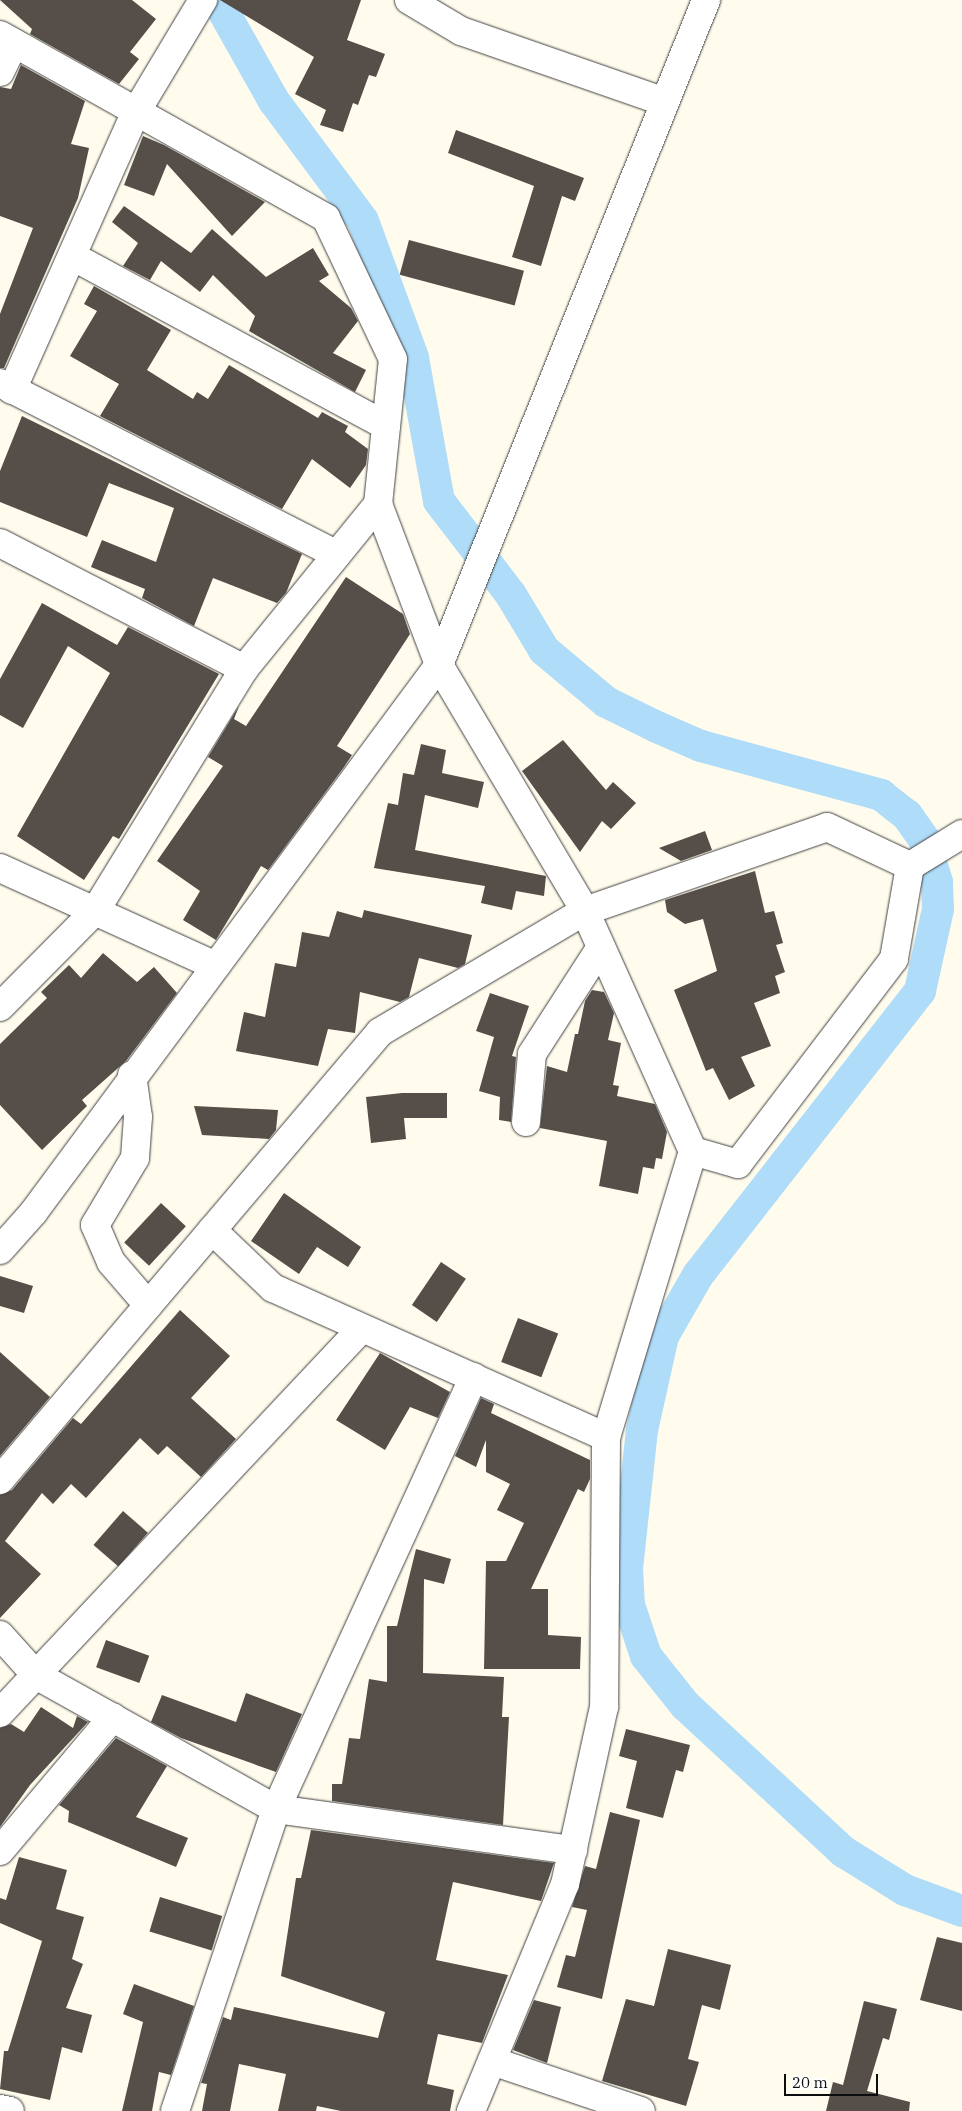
<!DOCTYPE html>
<html>
<head>
<meta charset="utf-8">
<style>
	body { margin:0 }
	#map { position:relative; width:962px; height:2111px; overflow:hidden; background:#fffced; font-family:"IBM Plex Serif",serif }
	div>[style] { position:absolute }
	.canal>* { height:32px; margin:-16px; padding:0 16px; transform-origin:16px; border-radius:16px; background:#afdcf9 }
	.building>* { inset:0; background:#564e49; transform-origin:0 0 }
	.roads { filter:drop-shadow(0 0 1px #404040) drop-shadow(0 0 1px #404040) }
	.street>* { height:28px; margin:-14px; padding:0 14px; transform-origin:14px; border-radius:14px; background:#fff }
	span { translate:-50% -50%; white-space:nowrap; text-align:center; line-height:1.15; -webkit-text-stroke:5px #fff; paint-order:stroke }
	.scale { position:absolute; left:784px; top:2074px; width:94px; height:22px; box-sizing:border-box; border:2px solid #0d0d0d; border-top:0; padding-left:6px; font-size:15px; line-height:18px; white-space:nowrap; color:#0d0d0d; -webkit-text-stroke:4px #fff; paint-order:stroke }
</style>
</head>
<body>
<div id="map">
	<div class="canal">
		<i style="left:217px;top:0;width:116px;rotate:60.6deg"></i>
		<i style="left:274px;top:101px;width:149px;rotate:53.4deg"></i>
		<i style="left:363px;top:221px;width:146px;rotate:69.9deg"></i>
		<i style="left:413px;top:358px;width:145px;rotate:79.7deg"></i>
		<i style="left:439px;top:501px;width:118px;rotate:52.5deg"></i>
		<i style="left:511px;top:595px;width:64px;rotate:59deg"></i>
		<i style="left:544px;top:650px;width:81px;rotate:40deg"></i>
		<i style="left:606px;top:702px;width:57px;rotate:26.1deg"></i>
		<i style="left:657px;top:727px;width:48px;rotate:23.4deg"></i>
		<i style="left:701px;top:746px;width:187px;rotate:15.2deg"></i>
		<i style="left:881px;top:795px;width:33px;rotate:38deg"></i>
		<i style="left:907px;top:815px;width:29px;rotate:55deg"></i>
		<i style="left:924px;top:839px;width:45px;rotate:73.2deg"></i>
		<i style="left:937px;top:882px;width:27px;rotate:88deg"></i>
		<i style="left:938px;top:909px;width:84px;rotate:102.4deg"></i>
		<i style="left:920px;top:991px;width:360px;rotate:128deg"></i>
		<i style="left:698px;top:1275px;width:70px;rotate:119.8deg"></i>
		<i style="left:663px;top:1336px;width:96px;rotate:102.6deg"></i>
		<i style="left:642px;top:1430px;width:139px;rotate:96.2deg"></i>
		<i style="left:627px;top:1568px;width:37px;rotate:87deg"></i>
		<i style="left:629px;top:1605px;width:54px;rotate:71.6deg"></i>
		<i style="left:646px;top:1656px;width:63px;rotate:51.5deg"></i>
		<i style="left:685px;top:1705px;width:217px;rotate:42.8deg"></i>
		<i style="left:844px;top:1852px;width:72px;rotate:31.9deg"></i>
		<i style="left:905px;top:1890px;width:61px;rotate:20.2deg"></i>
	</div>
	<div class="building">
		<i style="clip-path:polygon(0 0,132px 0,156px 19px,130px 52px,139px 59px,119px 84px,30px 34px,32px 29px)"></i>
		<i style="clip-path:polygon(220px 0,361px 0,347px 40px,385px 54px,376px 77px,369px 75px,358px 105px,353px 103px,343px 132px,320px 125px,326px 110px,295px 94px,314px 57px)"></i>
		<i style="clip-path:polygon(21px 65px,85px 101px,71px 144px,89px 148px,78px 198px,4px 368px,0 368px,0 314px,33px 228px,0 216px,0 87px,11px 89px)"></i>
		<i style="clip-path:polygon(456px 130px,584px 178px,575px 201px,562px 196px,541px 266px,512px 257px,534px 186px,448px 153px)"></i>
		<i style="clip-path:polygon(143px 136px,164px 145px,265px 202px,232px 236px,167px 164px,154px 196px,124px 185px)"></i>
		<i style="clip-path:polygon(124px 206px,191px 253px,212px 229px,266px 277px,313px 248px,329px 275px,319px 281px,351px 308px,358px 321px,333px 353px,366px 370px,355px 392px,249px 331px,255px 316px,213px 275px,200px 292px,161px 261px,150px 280px,123px 266px,138px 243px,112px 222px)"></i>
		<i style="left:409px;top:240px;width:119px;height:36px;rotate:15deg"></i>
		<i style="clip-path:polygon(94px 286px,171px 330px,147px 370px,193px 399px,197px 392px,208px 399px,229px 365px,318px 418px,322px 412px,348px 426px,345px 432px,368px 449px,366px 465px,350px 488px,312px 459px,282px 509px,100px 416px,119px 384px,70px 356px,97px 311px,84px 304px)"></i>
		<i style="clip-path:polygon(22px 416px,302px 554px,286px 593px,277px 603px,213px 578px,194px 626px,142px 598px,145px 589px,91px 567px,102px 540px,156px 562px,174px 508px,109px 483px,87px 537px,0 502px,0 471px)"></i>
		<i style="clip-path:polygon(346px 577px,403px 614px,410px 634px,337px 746px,352px 755px,344px 767px,268px 870px,261px 866px,216px 940px,183px 920px,200px 891px,157px 861px,223px 766px,208px 757px,239px 706px,234px 719px,246px 726px)"></i>
		<i style="clip-path:polygon(42px 603px,117px 645px,128px 627px,219px 674px,119px 839px,113px 836px,84px 880px,17px 836px,110px 673px,68px 646px,23px 728px,0 715px,0 679px)"></i>
		<i style="clip-path:polygon(563px 740px,606px 790px,613px 782px,636px 803px,611px 829px,602px 821px,580px 852px,522px 771px)"></i>
		<i style="clip-path:polygon(421px 744px,446px 750px,442px 773px,484px 782px,478px 808px,425px 795px,415px 850px,546px 876px,544px 896px,516px 891px,512px 910px,481px 903px,485px 886px,374px 868px,388px 803px,398px 805px,403px 773px,414px 775px)"></i>
		<i style="clip-path:polygon(705px 831px,712px 850px,681px 861px,659px 848px)"></i>
		<i style="clip-path:polygon(755px 871px,765px 913px,774px 911px,783px 943px,776px 945px,785px 972px,775px 976px,780px 993px,754px 1003px,771px 1046px,741px 1057px,755px 1086px,729px 1100px,713px 1068px,706px 1071px,674px 990px,717px 971px,703px 919px,685px 924px,667px 912px,665px 900px)"></i>
		<i style="clip-path:polygon(364px 910px,472px 935px,465px 964px,458px 968px,419px 958px,409px 997px,400px 1002px,360px 992px,355px 1033px,328px 1029px,318px 1066px,236px 1051px,244px 1012px,265px 1017px,275px 963px,296px 967px,302px 932px,329px 937px,337px 911px,362px 918px)"></i>
		<i style="clip-path:polygon(103px 953px,137px 982px,154px 967px,177px 993px,126px 1061px,82px 1100px,87px 1106px,42px 1150px,0 1105px,0 1044px,47px 998px,41px 992px,69px 965px,81px 978px)"></i>
		<i style="clip-path:polygon(592px 990px,604px 992px,614px 1013px,608px 1040px,621px 1043px,613px 1085px,619px 1086px,617px 1096px,655px 1104px,667px 1132px,662px 1159px,656px 1158px,654px 1169px,643px 1167px,638px 1194px,599px 1186px,607px 1141px,540px 1128px,547px 1066px,567px 1072px,575px 1034px,578px 1034px,585px 1001px)"></i>
		<i style="clip-path:polygon(490px 993px,529px 1006px,512px 1056px,516px 1057px,511px 1122px,499px 1120px,500px 1097px,479px 1091px,494px 1037px,476px 1031px)"></i>
		<i style="clip-path:polygon(402px 1093px,447px 1093px,447px 1118px,404px 1118px,406px 1139px,371px 1143px,366px 1097px)"></i>
		<i style="clip-path:polygon(194px 1106px,278px 1110px,276px 1130px,269px 1139px,202px 1135px)"></i>
		<i style="clip-path:polygon(284px 1193px,361px 1247px,348px 1267px,317px 1247px,299px 1274px,251px 1241px)"></i>
		<i style="left:161px;top:1203px;width:34px;height:54px;rotate:43deg"></i>
		<i style="left:441px;top:1262px;width:30px;height:52px;rotate:34deg"></i>
		<i style="clip-path:polygon(0 1276px,33px 1286px,24px 1313px,0 1306px)"></i>
		<i style="clip-path:polygon(180px 1310px,230px 1356px,191px 1398px,236px 1439px,201px 1477px,167px 1446px,158px 1455px,140px 1438px,86px 1498px,71px 1484px,53px 1504px,42px 1493px,5px 1541px,41px 1574px,0 1618px,0 1495px,12px 1490px,73px 1418px,81px 1424px)"></i>
		<i style="left:518px;top:1318px;width:43px;height:47px;rotate:21deg"></i>
		<i style="clip-path:polygon(0 1352px,50px 1397px,0 1456px)"></i>
		<i style="clip-path:polygon(380px 1353px,450px 1392px,438px 1418px,410px 1407px,385px 1450px,336px 1420px)"></i>
		<i style="clip-path:polygon(481px 1398px,494px 1404px,491px 1413px,590px 1460px,590px 1479px,584px 1492px,578px 1489px,531px 1589px,548px 1589px,548px 1635px,581px 1637px,580px 1669px,484px 1669px,486px 1561px,506px 1561px,524px 1523px,497px 1510px,510px 1484px,486px 1472px,486px 1440px,476px 1467px,455px 1456px)"></i>
		<i style="left:123px;top:1511px;width:33px;height:45px;rotate:41deg"></i>
		<i style="clip-path:polygon(416px 1549px,451px 1559px,444px 1584px,424px 1579px,423px 1673px,504px 1677px,502px 1717px,509px 1717px,503px 1825px,332px 1801px,332px 1784px,342px 1784px,349px 1738px,360px 1739px,369px 1679px,387px 1682px,387px 1626px,397px 1626px)"></i>
		<i style="left:106px;top:1640px;width:46px;height:29px;rotate:20deg"></i>
		<i style="clip-path:polygon(246px 1693px,302px 1714px,276px 1772px,181px 1738px,151px 1722px,162px 1695px,236px 1722px)"></i>
		<i style="clip-path:polygon(41px 1707px,73px 1728px,77px 1716px,88px 1722px,30px 1785px,0 1827px,0 1728px,11px 1724px,24px 1732px)"></i>
		<i style="clip-path:polygon(626px 1729px,690px 1745px,683px 1772px,676px 1770px,663px 1818px,626px 1808px,637px 1761px,619px 1756px)"></i>
		<i style="clip-path:polygon(116px 1738px,167px 1766px,136px 1817px,188px 1838px,176px 1867px,68px 1822px,69px 1811px,59px 1805px)"></i>
		<i style="clip-path:polygon(610px 1812px,640px 1820px,602px 1999px,557px 1987px,566px 1955px,575px 1957px,587px 1910px,572px 1907px,585px 1866px,596px 1869px)"></i>
		<i style="clip-path:polygon(311px 1830px,554px 1863px,541px 1901px,453px 1882px,436px 1960px,508px 1975px,482px 2043px,438px 2034px,427px 2084px,454px 2090px,450px 2111px,341px 2111px,317px 2106px,316px 2111px,278px 2111px,286px 2074px,239px 2064px,230px 2111px,202px 2111px,207px 2084px,201px 2083px,223px 2017px,231px 2020px,234px 2007px,378px 2038px,385px 2012px,281px 1976px,296px 1878px,301px 1878px)"></i>
		<i style="clip-path:polygon(19px 1857px,67px 1870px,56px 1909px,84px 1917px,72px 1959px,83px 1964px,66px 2008px,92px 2015px,82px 2053px,62px 2047px,50px 2100px,0 2089px,4px 2051px,8px 2051px,42px 1941px,0 1923px,0 1898px,6px 1900px)"></i>
		<i style="left:160px;top:1897px;width:65px;height:36px;rotate:17deg"></i>
		<i style="clip-path:polygon(937px 1937px,962px 1943px,962px 2011px,920px 2000px)"></i>
		<i style="clip-path:polygon(668px 1949px,731px 1965px,720px 2010px,702px 2005px,688px 2059px,699px 2062px,686px 2106px,602px 2081px,626px 1999px,654px 2006px)"></i>
		<i style="clip-path:polygon(134px 1984px,194px 2006px,171px 2075px,159px 2072px,152px 2111px,122px 2111px,143px 2022px,123px 2014px)"></i>
		<i style="clip-path:polygon(534px 2000px,561px 2007px,547px 2063px,513px 2050px)"></i>
		<i style="clip-path:polygon(864px 2001px,897px 2009px,889px 2040px,883px 2038px,867px 2091px,910px 2102px,909px 2111px,826px 2111px,833px 2082px,843px 2085px)"></i>
	</div>
	<div class="roads">
		<div class="street">
			<i style="left:409px;top:0;width:61px;rotate:30.8deg"></i>
			<i style="left:461px;top:31px;width:216px;rotate:19.2deg"></i>
			<i style="left:0;top:35px;width:374px;rotate:29.3deg"></i>
			<i style="left:326px;top:218px;width:156px;rotate:64.6deg"></i>
			<i style="left:393px;top:359px;width:146px;rotate:95.9deg"></i>
			<i style="left:378px;top:504px;width:172px;rotate:69.2deg"></i>
			<i style="left:439px;top:665px;width:286px;rotate:59.3deg"></i>
			<i style="left:585px;top:911px;width:263px;rotate:65.8deg"></i>
			<i style="left:693px;top:1151px;width:299px;rotate:106.9deg"></i>
			<i style="left:606px;top:1437px;width:270px;rotate:90.4deg"></i>
			<i style="left:604px;top:1707px;width:181px;rotate:102.4deg"></i>
			<i style="left:565px;top:1884px;width:246px;rotate:112.5deg"></i>
			<i style="left:0;top:72px;width:32px;rotate:-64deg"></i>
			<i style="left:72px;top:256px;width:357px;rotate:28.4deg"></i>
			<i style="left:0;top:383px;width:378px;rotate:27deg"></i>
			<i style="left:12px;top:390px;width:304px;rotate:-66deg"></i>
			<i style="left:136px;top:112px;width:131px;rotate:-59.1deg"></i>
			<i style="left:0;top:543px;width:275px;rotate:27.3deg"></i>
			<i style="left:244px;top:669px;width:284px;rotate:121.6deg"></i>
			<i style="left:95px;top:911px;width:135px;rotate:134.7deg"></i>
			<i style="left:244px;top:669px;width:213px;rotate:-50.9deg"></i>
			<i style="left:910px;top:866px;width:61px;rotate:-31.6deg"></i>
			<i style="left:0;top:868px;width:237px;rotate:24.4deg"></i>
			<i style="left:132px;top:1075px;width:42px;rotate:81.9deg"></i>
			<i style="left:138px;top:1117px;width:41px;rotate:94.2deg"></i>
			<i style="left:135px;top:1158px;width:78px;rotate:120.8deg"></i>
			<i style="left:95px;top:1225px;width:40px;rotate:66.6deg"></i>
			<i style="left:111px;top:1262px;width:57px;rotate:49.3deg"></i>
			<i style="left:526px;top:1122px;width:68px;rotate:-85deg"></i>
			<i style="left:532px;top:1054px;width:127px;rotate:-57.2deg"></i>
			<i style="left:212px;top:1230px;width:84px;rotate:43.6deg"></i>
			<i style="left:273px;top:1288px;width:365px;rotate:24.1deg"></i>
			<i style="left:0;top:1250px;width:50px;rotate:-48.3deg"></i>
			<i style="left:33px;top:1213px;width:682px;rotate:-53.47deg"></i>
			<i style="left:439px;top:665px;width:717px;rotate:-68.12deg"></i>
			<i style="left:0;top:1480px;width:587px;rotate:-49.69deg"></i>
			<i style="left:380px;top:1032px;width:238px;rotate:-30.6deg"></i>
			<i style="left:585px;top:911px;width:256px;rotate:-19.1deg"></i>
			<i style="left:827px;top:827px;width:92px;rotate:25.2deg"></i>
			<i style="left:910px;top:866px;width:94px;rotate:99.8deg"></i>
			<i style="left:894px;top:959px;width:258px;rotate:127.3deg"></i>
			<i style="left:738px;top:1164px;width:47px;rotate:-163.9deg"></i>
			<i style="left:0;top:1635px;width:54px;rotate:48deg"></i>
			<i style="left:36px;top:1675px;width:275px;rotate:29.2deg"></i>
			<i style="left:276px;top:1809px;width:300px;rotate:7.9deg"></i>
			<i style="left:0;top:1713px;width:528px;rotate:-46.76deg"></i>
			<i style="left:0;top:1851px;width:175px;rotate:-49.9deg"></i>
			<i style="left:492px;top:2061px;width:157px;rotate:18.6deg"></i>
			<i style="left:0;top:2109px;width:10px;rotate:11deg"></i>
			<i style="left:175px;top:2111px;width:318px;rotate:-71.5deg"></i>
			<i style="left:276px;top:1809px;width:475px;rotate:-65.4deg"></i>
		</div>
	</div>
	<div class="scale">20 m</div>
</div>
</body>
</html>
